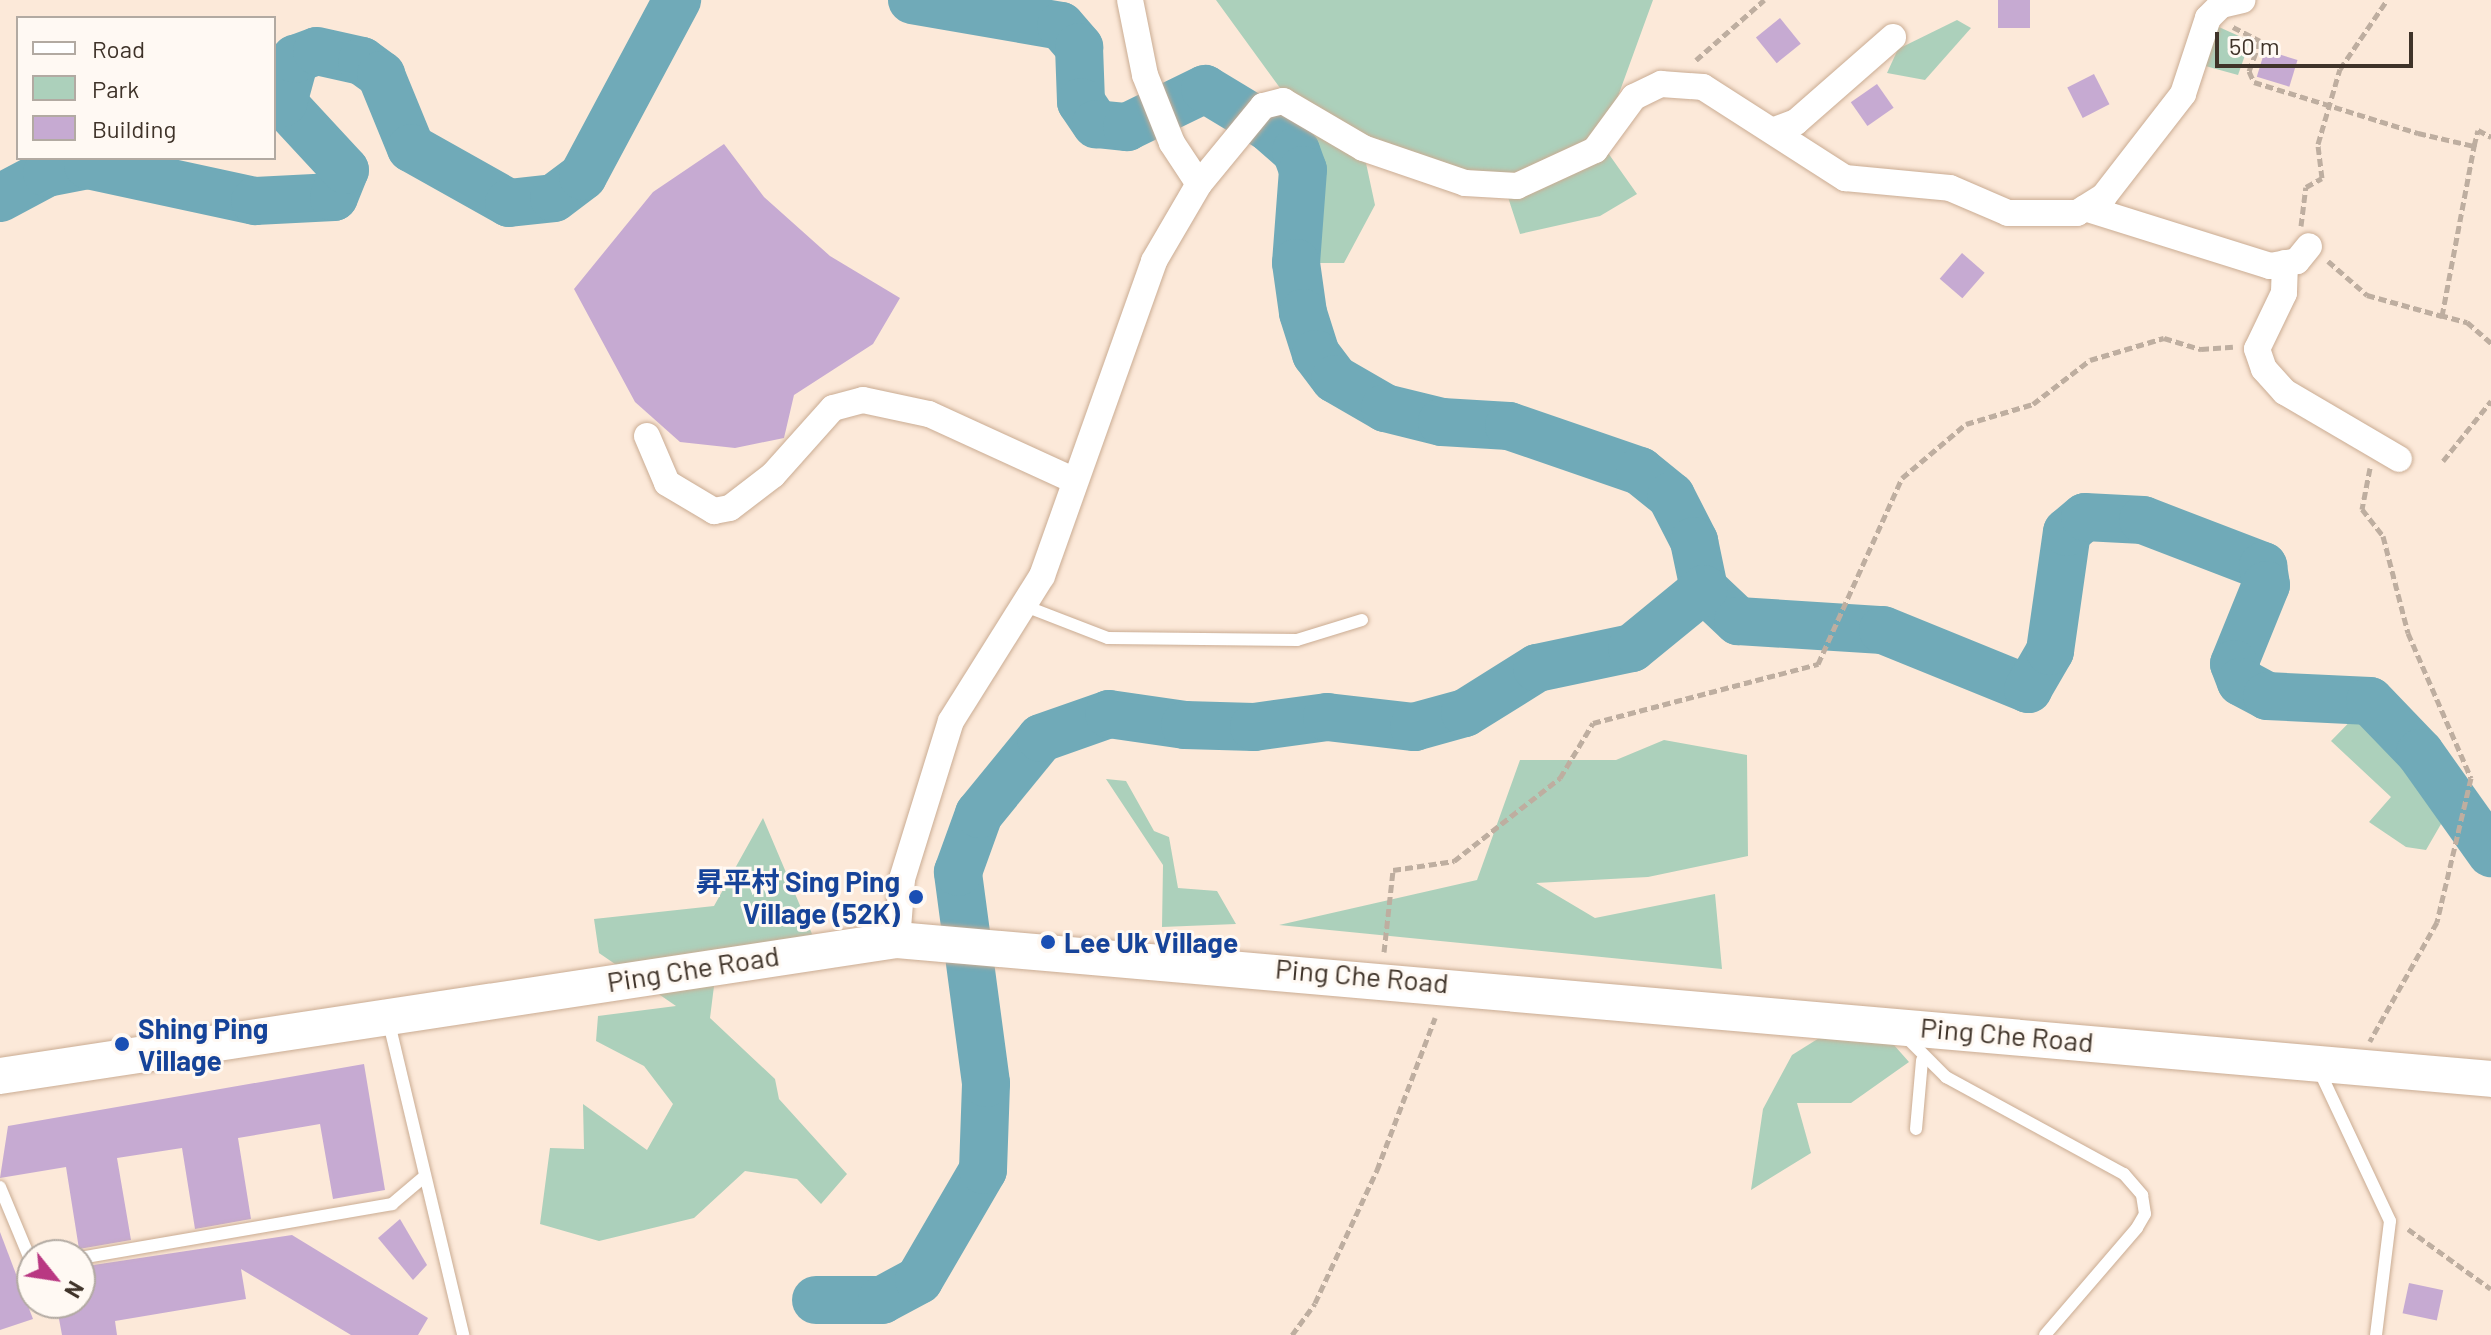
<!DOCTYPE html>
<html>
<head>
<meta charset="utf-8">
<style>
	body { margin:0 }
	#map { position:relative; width:2491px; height:1335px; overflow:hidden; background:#fce9d9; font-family:Barlow,"Noto Sans SC",sans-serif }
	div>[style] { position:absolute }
	.green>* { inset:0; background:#acd0bb }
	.river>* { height:48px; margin:-24px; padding:0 24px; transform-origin:24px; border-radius:24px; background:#70aab8 }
	.building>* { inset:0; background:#c6aad2; transform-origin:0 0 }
	.path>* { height:5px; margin-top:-2.5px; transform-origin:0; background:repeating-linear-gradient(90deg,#beaea0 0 8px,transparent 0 12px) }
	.roads { filter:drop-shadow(0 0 2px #caac93) drop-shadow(0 0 2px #caac93) }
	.lane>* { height:12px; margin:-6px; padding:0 6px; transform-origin:6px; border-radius:6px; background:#fff }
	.street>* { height:26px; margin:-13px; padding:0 13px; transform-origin:13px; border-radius:13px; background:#fff }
	.secondary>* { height:36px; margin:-18px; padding:0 18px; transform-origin:18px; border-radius:18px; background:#fff }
	.dots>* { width:22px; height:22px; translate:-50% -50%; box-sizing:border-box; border:4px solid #fff9f3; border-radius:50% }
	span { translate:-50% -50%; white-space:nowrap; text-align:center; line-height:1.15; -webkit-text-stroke:6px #fff9f3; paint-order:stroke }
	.transit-label { font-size:28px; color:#164399; font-weight:700 }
	.right { translate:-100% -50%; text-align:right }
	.left { translate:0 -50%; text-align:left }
	.street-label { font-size:28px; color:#3f3329 }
	.legend { position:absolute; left:16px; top:16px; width:260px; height:144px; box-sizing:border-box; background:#fff9f3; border:2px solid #b2aaa2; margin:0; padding:10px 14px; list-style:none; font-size:24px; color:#3f3329 }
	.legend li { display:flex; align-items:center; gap:16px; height:40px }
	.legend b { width:40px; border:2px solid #b2aaa2 }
	.north { position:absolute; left:16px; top:1239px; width:80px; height:80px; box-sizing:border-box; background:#fff9f3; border:2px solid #b2aaa2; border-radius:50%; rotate:120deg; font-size:22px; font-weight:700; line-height:32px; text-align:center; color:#3f3329 }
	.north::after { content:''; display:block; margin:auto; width:28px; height:36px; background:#b93882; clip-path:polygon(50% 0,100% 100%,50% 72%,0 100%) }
	.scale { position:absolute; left:2215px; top:32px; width:198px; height:36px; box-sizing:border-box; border:4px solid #3f3329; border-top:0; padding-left:10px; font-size:24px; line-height:28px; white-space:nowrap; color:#3f3329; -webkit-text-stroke:6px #fff9f3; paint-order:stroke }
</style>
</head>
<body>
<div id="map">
	<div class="green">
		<i style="clip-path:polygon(1216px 0,1653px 0,1601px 143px,1637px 194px,1600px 216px,1520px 234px,1504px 185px,1363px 149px,1375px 205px,1344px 263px,1296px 263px,1303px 170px,1296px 151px,1268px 127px,1283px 92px)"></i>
		<i style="clip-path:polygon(1957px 20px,1971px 28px,1925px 80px,1887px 73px,1898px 49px)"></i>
		<i style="clip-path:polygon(2210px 23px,2250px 41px,2238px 75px,2198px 64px)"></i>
		<i style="clip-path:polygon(2370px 701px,2420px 753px,2452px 805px,2426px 850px,2406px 847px,2369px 822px,2391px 797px,2331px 741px)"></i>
		<i style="clip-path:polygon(1664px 740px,1747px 755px,1748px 856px,1648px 877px,1536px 883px,1595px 918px,1715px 894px,1722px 969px,1279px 925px,1477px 880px,1520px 760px,1616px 760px)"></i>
		<i style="clip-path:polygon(1106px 779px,1126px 781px,1154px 831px,1169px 837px,1178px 888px,1217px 891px,1236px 924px,1162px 927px,1163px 865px)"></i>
		<i style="clip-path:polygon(763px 818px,815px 941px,714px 986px,710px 1018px,775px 1079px,779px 1099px,847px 1174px,821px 1204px,797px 1179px,745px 1171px,694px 1218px,599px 1241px,540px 1224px,550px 1148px,584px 1149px,583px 1104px,647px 1150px,673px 1104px,644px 1066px,596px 1041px,598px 1016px,676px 1006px,599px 953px,594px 919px,714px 906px)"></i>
		<i style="clip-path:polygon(1832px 1030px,1886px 1036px,1909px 1062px,1851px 1103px,1797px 1103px,1811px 1153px,1751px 1190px,1763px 1109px,1792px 1055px)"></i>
	</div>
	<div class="river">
		<i style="left:912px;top:0;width:151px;rotate:9.9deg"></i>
		<i style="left:1061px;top:26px;width:28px;rotate:49deg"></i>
		<i style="left:1079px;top:47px;width:55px;rotate:87.9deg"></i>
		<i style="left:1081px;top:102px;width:27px;rotate:56deg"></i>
		<i style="left:1096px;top:124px;width:31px;rotate:6deg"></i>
		<i style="left:1127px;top:127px;width:87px;rotate:-26deg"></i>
		<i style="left:1205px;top:89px;width:74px;rotate:31.1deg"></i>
		<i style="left:1268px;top:127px;width:37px;rotate:41deg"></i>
		<i style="left:1296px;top:151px;width:20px;rotate:70deg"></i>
		<i style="left:1303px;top:170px;width:93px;rotate:94.3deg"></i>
		<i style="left:1296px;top:263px;width:50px;rotate:82deg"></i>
		<i style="left:1303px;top:313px;width:43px;rotate:72.4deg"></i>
		<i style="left:1316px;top:354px;width:31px;rotate:53deg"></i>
		<i style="left:1335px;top:379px;width:58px;rotate:30.1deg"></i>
		<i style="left:1385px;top:408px;width:59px;rotate:13.8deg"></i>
		<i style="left:1442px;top:422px;width:67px;rotate:3.4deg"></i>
		<i style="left:1509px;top:426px;width:139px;rotate:19deg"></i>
		<i style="left:1640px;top:471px;width:40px;rotate:39deg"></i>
		<i style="left:1671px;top:496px;width:51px;rotate:62.9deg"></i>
		<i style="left:1694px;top:541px;width:49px;rotate:78.2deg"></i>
		<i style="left:1704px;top:589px;width:47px;rotate:43.3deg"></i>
		<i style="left:1738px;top:621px;width:145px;rotate:3.6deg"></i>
		<i style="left:1883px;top:630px;width:157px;rotate:22.1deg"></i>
		<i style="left:2028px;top:689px;width:44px;rotate:-59.9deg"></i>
		<i style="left:2050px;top:651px;width:120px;rotate:-81.9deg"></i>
		<i style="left:2067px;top:532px;width:23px;rotate:-40deg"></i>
		<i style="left:2085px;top:517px;width:58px;rotate:3deg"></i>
		<i style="left:2143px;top:520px;width:129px;rotate:21deg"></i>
		<i style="left:2263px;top:566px;width:19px;rotate:81deg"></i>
		<i style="left:2266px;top:585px;width:85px;rotate:112.1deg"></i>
		<i style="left:2234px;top:664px;width:19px;rotate:69deg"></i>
		<i style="left:2241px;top:682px;width:30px;rotate:28deg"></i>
		<i style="left:2267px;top:696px;width:103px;rotate:2.8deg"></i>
		<i style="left:2370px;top:701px;width:72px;rotate:46.1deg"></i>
		<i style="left:2420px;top:753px;width:123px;rotate:54.6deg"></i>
		<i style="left:0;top:198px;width:53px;rotate:-28deg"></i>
		<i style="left:47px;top:173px;width:42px;rotate:-11deg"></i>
		<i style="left:88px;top:165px;width:171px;rotate:12.2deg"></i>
		<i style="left:255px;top:201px;width:79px;rotate:-2.9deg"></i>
		<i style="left:334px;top:197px;width:29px;rotate:-68deg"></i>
		<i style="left:345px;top:170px;width:91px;rotate:-132.8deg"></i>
		<i style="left:283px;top:103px;width:46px;rotate:-74.7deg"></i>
		<i style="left:295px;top:59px;width:23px;rotate:-20deg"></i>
		<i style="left:317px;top:51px;width:46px;rotate:12.5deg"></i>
		<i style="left:362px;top:61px;width:24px;rotate:36deg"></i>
		<i style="left:381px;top:75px;width:79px;rotate:67.7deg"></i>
		<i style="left:411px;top:148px;width:112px;rotate:29.3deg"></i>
		<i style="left:509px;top:203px;width:45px;rotate:-6.3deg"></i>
		<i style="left:554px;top:198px;width:36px;rotate:-37deg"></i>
		<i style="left:583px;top:176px;width:200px;rotate:-61.9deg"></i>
		<i style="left:816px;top:1300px;width:66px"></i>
		<i style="left:882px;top:1300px;width:42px;rotate:-28.4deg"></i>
		<i style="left:919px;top:1280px;width:127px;rotate:-59.8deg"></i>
		<i style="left:983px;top:1170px;width:87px;rotate:-88deg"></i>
		<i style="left:986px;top:1083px;width:213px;rotate:-97.6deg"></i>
		<i style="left:958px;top:872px;width:62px;rotate:-70.1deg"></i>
		<i style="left:979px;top:814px;width:98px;rotate:-50.8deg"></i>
		<i style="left:1041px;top:738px;width:72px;rotate:-19.4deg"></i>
		<i style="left:1109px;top:714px;width:77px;rotate:8.2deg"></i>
		<i style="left:1185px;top:725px;width:69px;rotate:1.7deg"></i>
		<i style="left:1254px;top:727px;width:74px;rotate:-7.8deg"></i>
		<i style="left:1327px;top:717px;width:88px;rotate:6.6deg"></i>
		<i style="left:1414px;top:727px;width:53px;rotate:-15.4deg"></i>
		<i style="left:1465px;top:713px;width:85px;rotate:-32deg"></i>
		<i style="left:1537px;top:668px;width:97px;rotate:-11.9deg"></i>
		<i style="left:1632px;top:648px;width:93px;rotate:-39.3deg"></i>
	</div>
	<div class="building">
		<i style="left:1998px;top:0;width:32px;height:28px"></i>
		<i style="left:1780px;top:18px;width:33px;height:31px;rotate:51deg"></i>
		<i style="left:2265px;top:50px;width:34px;height:28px;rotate:17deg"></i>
		<i style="left:2094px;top:74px;width:34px;height:30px;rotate:63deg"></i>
		<i style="left:1877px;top:84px;width:29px;height:32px;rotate:55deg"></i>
		<i style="clip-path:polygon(724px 144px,764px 197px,830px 256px,900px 298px,873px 344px,794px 395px,784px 438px,735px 448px,680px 442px,635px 402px,574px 289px,653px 192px)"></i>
		<i style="left:1962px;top:253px;width:30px;height:34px;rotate:41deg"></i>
		<i style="clip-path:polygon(364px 1064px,385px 1190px,333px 1199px,320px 1124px,238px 1138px,251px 1219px,195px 1229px,182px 1148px,117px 1158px,131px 1240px,79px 1249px,66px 1167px,0 1178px,8px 1126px)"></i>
		<i style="clip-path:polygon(400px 1219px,427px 1265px,413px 1280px,378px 1238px)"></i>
		<i style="clip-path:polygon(0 1232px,33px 1319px,0 1330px)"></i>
		<i style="clip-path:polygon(292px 1235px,428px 1318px,418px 1335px,351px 1335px,241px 1269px,246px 1299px,115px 1321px,117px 1335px,62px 1335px,56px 1303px,80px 1303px,80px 1267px)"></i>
		<i style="left:2409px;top:1283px;width:35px;height:31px;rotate:12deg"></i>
	</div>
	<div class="path">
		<i style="left:2233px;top:27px;width:30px;rotate:27deg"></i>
		<i style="left:2260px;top:41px;width:32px;rotate:110deg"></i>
		<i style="left:2249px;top:71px;width:12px;rotate:66deg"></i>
		<i style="left:2254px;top:82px;width:172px;rotate:17.3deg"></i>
		<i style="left:2418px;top:133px;width:57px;rotate:13.1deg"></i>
		<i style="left:2474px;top:146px;width:16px;rotate:-76deg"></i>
		<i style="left:2478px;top:130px;width:15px;rotate:28deg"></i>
		<i style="left:1696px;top:60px;width:91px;rotate:-41.4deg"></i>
		<i style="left:2301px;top:226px;width:39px;rotate:-83deg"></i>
		<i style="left:2306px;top:187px;width:18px;rotate:-29deg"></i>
		<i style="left:2322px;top:178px;width:34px;rotate:-97deg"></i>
		<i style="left:2318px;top:144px;width:78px;rotate:-73.7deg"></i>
		<i style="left:2340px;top:69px;width:83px;rotate:-55.7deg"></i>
		<i style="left:2328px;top:261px;width:52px;rotate:41.1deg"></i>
		<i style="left:2367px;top:295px;width:78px;rotate:15.6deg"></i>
		<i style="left:2442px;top:316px;width:177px;rotate:-79.3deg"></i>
		<i style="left:2440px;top:315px;width:28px;rotate:15deg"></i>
		<i style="left:2467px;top:322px;width:32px;rotate:41deg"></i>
		<i style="left:2443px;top:461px;width:77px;rotate:-51.3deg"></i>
		<i style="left:2370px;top:468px;width:42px;rotate:101deg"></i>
		<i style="left:2362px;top:509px;width:34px;rotate:52deg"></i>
		<i style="left:2383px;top:536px;width:100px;rotate:75.5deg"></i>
		<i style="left:2408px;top:633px;width:158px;rotate:66.5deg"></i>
		<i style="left:2471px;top:778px;width:148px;rotate:103.3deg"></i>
		<i style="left:2437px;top:922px;width:137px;rotate:119.4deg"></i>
		<i style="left:1384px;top:952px;width:82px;rotate:-83.7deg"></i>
		<i style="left:1393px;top:870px;width:62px;rotate:-8.4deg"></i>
		<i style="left:1454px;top:861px;width:135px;rotate:-38.1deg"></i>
		<i style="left:1560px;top:778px;width:64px;rotate:-59deg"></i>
		<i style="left:1593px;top:723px;width:233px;rotate:-14.7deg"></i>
		<i style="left:1818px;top:664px;width:204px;rotate:-65.7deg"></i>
		<i style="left:1902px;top:478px;width:84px;rotate:-40.2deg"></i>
		<i style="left:1966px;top:424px;width:70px;rotate:-16.6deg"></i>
		<i style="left:2033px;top:404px;width:72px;rotate:-37.7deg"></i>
		<i style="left:2090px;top:360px;width:77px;rotate:-16.6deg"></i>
		<i style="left:2164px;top:338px;width:39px;rotate:17deg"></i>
		<i style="left:2201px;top:349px;width:32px;rotate:-4deg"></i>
		<i style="left:2408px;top:1229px;width:102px;rotate:35.9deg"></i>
		<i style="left:1292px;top:1335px;width:39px;rotate:-54deg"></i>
		<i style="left:1315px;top:1303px;width:147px;rotate:-65deg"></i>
		<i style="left:1377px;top:1170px;width:163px;rotate:-69.1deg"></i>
	</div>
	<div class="roads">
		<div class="lane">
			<i style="left:1025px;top:606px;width:89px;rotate:21.1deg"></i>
			<i style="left:1108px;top:638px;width:189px;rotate:0.6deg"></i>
			<i style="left:1297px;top:640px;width:68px;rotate:-17.1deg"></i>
			<i style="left:388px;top:1019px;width:325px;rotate:76.6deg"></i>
			<i style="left:1903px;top:1034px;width:61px;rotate:45deg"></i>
			<i style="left:1946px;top:1077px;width:203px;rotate:28.6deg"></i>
			<i style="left:2124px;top:1174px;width:28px;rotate:49deg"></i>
			<i style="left:2142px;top:1195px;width:19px;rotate:81deg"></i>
			<i style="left:2145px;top:1214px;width:16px;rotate:120deg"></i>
			<i style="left:2137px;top:1228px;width:141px;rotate:130.7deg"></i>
			<i style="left:2318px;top:1068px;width:169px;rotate:64.8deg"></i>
			<i style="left:2390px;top:1221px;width:115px;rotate:97deg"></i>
			<i style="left:1916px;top:1129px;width:69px;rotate:-85deg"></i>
			<i style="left:0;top:1187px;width:83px;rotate:67.4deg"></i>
			<i style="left:80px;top:1258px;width:317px;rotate:-9.8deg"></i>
			<i style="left:392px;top:1204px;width:43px;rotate:-40.3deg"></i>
		</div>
		<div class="street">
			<i style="left:1775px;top:130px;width:22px;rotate:-21deg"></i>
			<i style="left:1796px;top:122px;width:129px;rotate:-41.2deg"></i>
			<i style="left:1199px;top:184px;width:101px;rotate:-50.6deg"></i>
			<i style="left:1263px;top:106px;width:21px;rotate:-14deg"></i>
			<i style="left:1283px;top:101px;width:93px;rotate:30.4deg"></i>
			<i style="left:1363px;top:148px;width:108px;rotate:18.9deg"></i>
			<i style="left:1465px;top:183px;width:52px;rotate:3.3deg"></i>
			<i style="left:1517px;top:186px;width:86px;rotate:-24.8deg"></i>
			<i style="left:1595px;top:150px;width:66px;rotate:-53.7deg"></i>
			<i style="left:1634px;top:97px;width:30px;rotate:-26deg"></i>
			<i style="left:1661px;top:84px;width:42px;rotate:4.1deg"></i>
			<i style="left:1703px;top:87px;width:169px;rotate:32.7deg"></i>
			<i style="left:1845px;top:178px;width:105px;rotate:5.4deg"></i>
			<i style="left:1950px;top:188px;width:63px;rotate:23.3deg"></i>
			<i style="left:2008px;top:213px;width:69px"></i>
			<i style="left:2077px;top:213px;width:32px;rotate:-32deg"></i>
			<i style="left:2104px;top:196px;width:129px;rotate:-52.2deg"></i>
			<i style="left:2183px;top:94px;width:80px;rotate:-71.8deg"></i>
			<i style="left:2208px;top:18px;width:18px;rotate:-45deg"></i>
			<i style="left:2221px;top:5px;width:22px;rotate:-13deg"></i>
			<i style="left:2085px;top:208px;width:194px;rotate:17.4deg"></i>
			<i style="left:2270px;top:266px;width:27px;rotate:-10deg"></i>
			<i style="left:2297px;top:261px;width:19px;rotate:-51deg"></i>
			<i style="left:2285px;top:263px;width:30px;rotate:92deg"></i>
			<i style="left:2284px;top:293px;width:62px;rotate:115.7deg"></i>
			<i style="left:2257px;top:349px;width:21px;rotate:71deg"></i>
			<i style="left:2264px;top:369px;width:31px;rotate:48deg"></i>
			<i style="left:2285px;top:392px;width:132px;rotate:30.4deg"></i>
			<i style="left:647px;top:436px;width:51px;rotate:66.9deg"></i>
			<i style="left:667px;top:483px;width:55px;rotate:30.8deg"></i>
			<i style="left:714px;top:511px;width:16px;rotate:-11deg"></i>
			<i style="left:730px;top:508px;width:54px;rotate:-37.5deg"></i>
			<i style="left:773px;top:475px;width:90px;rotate:-48.2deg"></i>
			<i style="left:833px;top:408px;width:31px;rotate:-15deg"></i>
			<i style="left:863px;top:400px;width:67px;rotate:12deg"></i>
			<i style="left:929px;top:414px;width:158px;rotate:24.6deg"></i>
			<i style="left:897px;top:940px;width:61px;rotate:-85.3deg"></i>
			<i style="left:902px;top:879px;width:165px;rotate:-72.8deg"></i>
			<i style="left:951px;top:721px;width:171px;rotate:-57.9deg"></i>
			<i style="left:1042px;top:576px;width:334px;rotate:-70.4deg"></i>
			<i style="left:1154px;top:261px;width:89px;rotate:-59.7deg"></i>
			<i style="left:1199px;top:184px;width:49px;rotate:-123.4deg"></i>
			<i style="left:1172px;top:143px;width:73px;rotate:-111.7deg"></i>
			<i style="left:1145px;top:75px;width:76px;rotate:-101.3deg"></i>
		</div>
		<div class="secondary">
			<i style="left:0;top:1076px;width:907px;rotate:-8.62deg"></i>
			<i style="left:897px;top:940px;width:1600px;rotate:4.98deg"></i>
		</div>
	</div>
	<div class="dots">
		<i style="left:916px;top:897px;background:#1a4fb4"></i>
		<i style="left:1048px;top:942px;background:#1a4fb4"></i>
		<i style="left:122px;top:1044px;background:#1a4fb4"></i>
	</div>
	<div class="transit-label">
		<span class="right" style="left:900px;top:897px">昇平村 Sing Ping<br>Village (52K)</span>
		<span class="left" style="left:1064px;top:942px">Lee Uk Village</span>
		<span class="left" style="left:138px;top:1044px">Shing Ping<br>Village</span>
	</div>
	<div class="street-label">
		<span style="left:693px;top:968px;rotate:-9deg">Ping Che Road</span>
		<span style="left:1362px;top:975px;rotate:5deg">Ping Che Road</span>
		<span style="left:2007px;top:1034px;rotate:5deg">Ping Che Road</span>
	</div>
	<ul class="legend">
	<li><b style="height:10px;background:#fff"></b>Road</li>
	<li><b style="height:22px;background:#acd0bb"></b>Park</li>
	<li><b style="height:22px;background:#c6aad2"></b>Building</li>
	</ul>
	<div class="north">N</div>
	<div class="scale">50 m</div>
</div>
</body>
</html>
